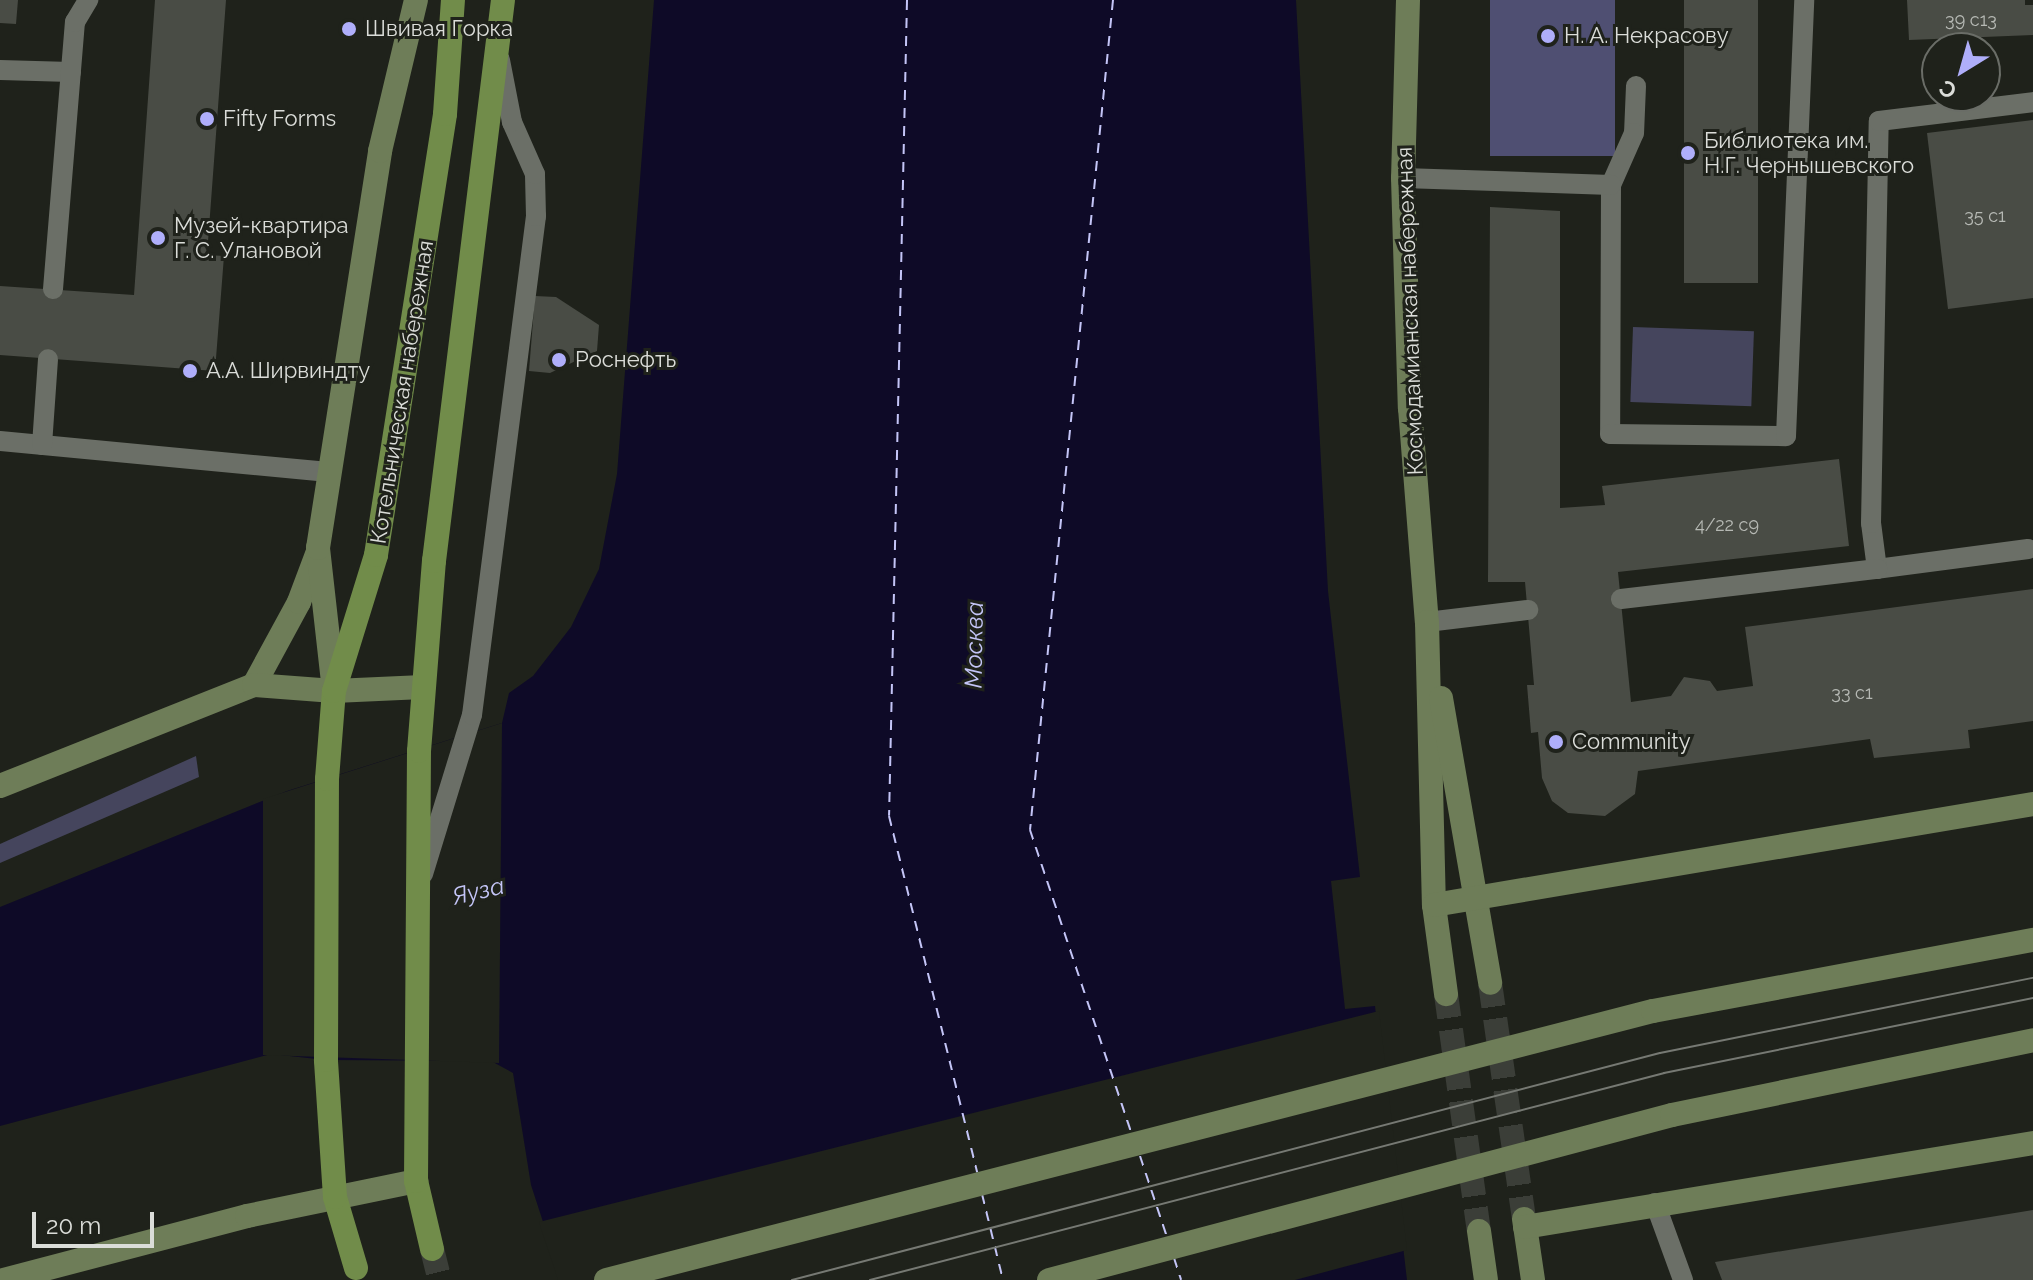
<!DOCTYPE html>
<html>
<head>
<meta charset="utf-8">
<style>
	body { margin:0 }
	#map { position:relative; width:2033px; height:1280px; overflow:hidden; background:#1f221b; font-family:Raleway,sans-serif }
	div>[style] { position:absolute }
	.green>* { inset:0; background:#45455d; transform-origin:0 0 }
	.forest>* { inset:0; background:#4f4f72; transform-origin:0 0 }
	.water>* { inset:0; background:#0e0a27 }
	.pier>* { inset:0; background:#1f221b }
	.ferry>* { height:2px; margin-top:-1px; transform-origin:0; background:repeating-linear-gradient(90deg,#c4c5f7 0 10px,transparent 0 18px) }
	.building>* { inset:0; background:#494c45; transform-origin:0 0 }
	.secondary-tunnel>* { height:24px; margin-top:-12px; transform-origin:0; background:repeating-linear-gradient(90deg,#3b3e38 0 24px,transparent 0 36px) }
	.primary-tunnel>* { height:24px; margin-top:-12px; transform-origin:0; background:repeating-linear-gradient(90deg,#3b3e38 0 24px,transparent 0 36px) }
	.lane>* { height:20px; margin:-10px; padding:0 10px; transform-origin:10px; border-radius:10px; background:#6b6f67 }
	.secondary>* { height:24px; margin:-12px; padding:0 12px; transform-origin:12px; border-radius:12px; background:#6e7d58 }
	.primary>* { height:24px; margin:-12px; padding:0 12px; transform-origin:12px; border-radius:12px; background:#718c4a }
	.tram>* { height:2px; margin:-1px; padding:0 1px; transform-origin:1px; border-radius:1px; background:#767973 }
	.dots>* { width:22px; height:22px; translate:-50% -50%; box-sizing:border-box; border:4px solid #1f221b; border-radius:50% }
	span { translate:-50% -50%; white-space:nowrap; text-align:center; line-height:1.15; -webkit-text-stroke:6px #1f221b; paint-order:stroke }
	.number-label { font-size:18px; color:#b6b9b4 }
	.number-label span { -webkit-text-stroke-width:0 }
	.poi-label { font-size:22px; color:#dbddd9 }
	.left { translate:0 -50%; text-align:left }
	.street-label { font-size:22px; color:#dbddd9 }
	.water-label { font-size:24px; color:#c4c5f7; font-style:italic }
	.north { position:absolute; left:1921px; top:32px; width:80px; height:80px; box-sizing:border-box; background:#1f221b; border:2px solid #6a6d67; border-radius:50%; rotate:217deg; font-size:22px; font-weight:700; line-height:32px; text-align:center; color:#dbddd9 }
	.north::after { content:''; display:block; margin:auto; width:28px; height:36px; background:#afaefa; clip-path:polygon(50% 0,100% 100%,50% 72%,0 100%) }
	.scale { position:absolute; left:32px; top:1212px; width:122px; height:36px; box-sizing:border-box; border:4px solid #dbddd9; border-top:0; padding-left:10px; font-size:24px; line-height:28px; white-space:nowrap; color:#dbddd9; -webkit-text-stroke:6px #1f221b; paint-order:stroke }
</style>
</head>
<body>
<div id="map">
	<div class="green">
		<i style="left:1633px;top:327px;width:121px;height:75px;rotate:2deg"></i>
		<i style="clip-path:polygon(196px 756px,199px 777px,0 863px,0 844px)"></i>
	</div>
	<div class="forest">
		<i style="left:1490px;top:0;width:125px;height:156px"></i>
	</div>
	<div class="water">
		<i style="clip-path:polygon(654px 0,1296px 0,1328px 591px,1360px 877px,1331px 881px,1345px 1009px,1375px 1006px,1407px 1280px,562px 1280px,531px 1185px,513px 1073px,491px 1061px,326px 1060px,271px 1054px,0 1126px,0 907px,287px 791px,502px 723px,509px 693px,533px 676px,571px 627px,599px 569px,617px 474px)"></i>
	</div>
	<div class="pier">
		<i style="clip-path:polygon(502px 723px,499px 1063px,263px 1055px,263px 799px)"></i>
		<i style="clip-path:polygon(1379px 1011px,1407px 1250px,1295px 1280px,558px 1280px,539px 1222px)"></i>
	</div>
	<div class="ferry">
		<i style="left:907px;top:0;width:816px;rotate:91.26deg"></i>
		<i style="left:889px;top:816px;width:367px;rotate:76.1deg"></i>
		<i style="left:1113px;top:0;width:834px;rotate:95.71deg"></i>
		<i style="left:1030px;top:830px;width:322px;rotate:71.5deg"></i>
		<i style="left:1140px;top:1156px;width:85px;rotate:71.6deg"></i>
		<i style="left:982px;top:1194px;width:89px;rotate:76.3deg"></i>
		<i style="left:1174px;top:1258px;width:23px;rotate:72deg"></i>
	</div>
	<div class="building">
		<i style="clip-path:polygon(0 0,18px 0,16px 24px,0 23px)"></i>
		<i style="clip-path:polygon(155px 0,226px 0,207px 255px,224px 256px,215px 371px,0 355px,0 286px,134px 295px)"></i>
		<i style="left:1684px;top:0;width:74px;height:283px"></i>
		<i style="clip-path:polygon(1907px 0,2025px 0,2025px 5px,2033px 5px,2033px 35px,1909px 40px)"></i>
		<i style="clip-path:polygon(2033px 120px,2033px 298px,1948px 309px,1927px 133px)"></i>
		<i style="clip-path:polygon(1490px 207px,1560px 211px,1560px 508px,1605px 505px,1602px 486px,1839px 459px,1849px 546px,1618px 572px,1631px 702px,1671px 696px,1684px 677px,1710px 681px,1717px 691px,1753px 686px,1745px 627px,2033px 589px,2033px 721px,1968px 730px,1970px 748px,1874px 758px,1870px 739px,1638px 771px,1635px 794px,1605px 816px,1568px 813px,1552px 801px,1542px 778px,1538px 732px,1531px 733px,1527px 685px,1534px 685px,1525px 582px,1488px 582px)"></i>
		<i style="clip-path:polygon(535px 296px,556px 297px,599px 325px,597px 351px,550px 373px,529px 371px)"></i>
		<i style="clip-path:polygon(2033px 1210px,2033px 1280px,1722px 1280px,1715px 1262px)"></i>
	</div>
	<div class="secondary-tunnel">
		<i style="left:1490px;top:983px;width:238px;rotate:81.8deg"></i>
		<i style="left:1446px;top:994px;width:239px;rotate:82.1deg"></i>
	</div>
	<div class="primary-tunnel">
		<i style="left:432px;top:1249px;width:32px;rotate:76deg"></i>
	</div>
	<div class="lane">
		<i style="left:0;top:70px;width:71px;rotate:1.6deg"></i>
		<i style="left:1636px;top:86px;width:47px;rotate:92.4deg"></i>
		<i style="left:1634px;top:133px;width:57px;rotate:113.9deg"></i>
		<i style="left:1611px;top:185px;width:249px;rotate:90.2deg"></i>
		<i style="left:1610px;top:434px;width:176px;rotate:0.7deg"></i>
		<i style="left:1786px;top:436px;width:436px;rotate:-87.6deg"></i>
		<i style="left:1403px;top:178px;width:208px;rotate:1.9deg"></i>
		<i style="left:53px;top:289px;width:268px;rotate:-85.3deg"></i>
		<i style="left:75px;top:22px;width:26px;rotate:-59deg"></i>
		<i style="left:0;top:441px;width:330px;rotate:5.4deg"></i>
		<i style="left:42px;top:445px;width:86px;rotate:-86deg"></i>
		<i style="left:2028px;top:549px;width:152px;rotate:172.5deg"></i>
		<i style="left:1877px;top:569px;width:46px;rotate:-97.4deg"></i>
		<i style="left:1871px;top:523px;width:402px;rotate:-88.9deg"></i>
		<i style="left:1879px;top:121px;width:155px;rotate:-7deg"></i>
		<i style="left:1621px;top:599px;width:258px;rotate:-6.7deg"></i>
		<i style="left:1427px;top:622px;width:102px;rotate:-6.8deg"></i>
		<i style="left:423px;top:874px;width:166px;rotate:-72.9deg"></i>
		<i style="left:472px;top:715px;width:503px;rotate:-82.69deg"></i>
		<i style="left:536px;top:216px;width:42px;rotate:-91.4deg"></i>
		<i style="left:535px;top:174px;width:57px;rotate:-113.9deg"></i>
		<i style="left:512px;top:122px;width:63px;rotate:-101deg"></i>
		<i style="left:1655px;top:1203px;width:82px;rotate:70deg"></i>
	</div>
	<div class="secondary">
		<i style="left:1408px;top:0;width:178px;rotate:91.6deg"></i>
		<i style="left:1403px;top:178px;width:230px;rotate:88.3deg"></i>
		<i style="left:1410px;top:408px;width:215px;rotate:85.5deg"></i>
		<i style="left:1427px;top:622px;width:283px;rotate:88.6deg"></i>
		<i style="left:1434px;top:905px;width:90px;rotate:82.3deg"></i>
		<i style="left:254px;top:685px;width:94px;rotate:-61.5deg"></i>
		<i style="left:299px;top:602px;width:51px;rotate:-69.4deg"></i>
		<i style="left:334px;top:691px;width:144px;rotate:-96.4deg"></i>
		<i style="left:318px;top:548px;width:402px;rotate:-81.1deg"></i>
		<i style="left:380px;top:151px;width:155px;rotate:-76.6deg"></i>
		<i style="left:1441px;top:698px;width:289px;rotate:80.2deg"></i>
		<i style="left:0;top:786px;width:273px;rotate:-21.7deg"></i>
		<i style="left:254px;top:685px;width:80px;rotate:4.3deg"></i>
		<i style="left:334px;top:691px;width:89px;rotate:-2.6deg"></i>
		<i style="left:1434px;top:905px;width:607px;rotate:-9.57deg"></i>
		<i style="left:1524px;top:1219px;width:62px;rotate:81.6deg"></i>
		<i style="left:1525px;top:1227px;width:515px;rotate:-9.39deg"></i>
		<i style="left:1479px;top:1231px;width:49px;rotate:81.9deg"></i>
		<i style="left:3px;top:1280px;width:252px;rotate:-14.7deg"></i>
		<i style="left:247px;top:1216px;width:173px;rotate:-11.7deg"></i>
		<i style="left:606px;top:1280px;width:1081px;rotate:-14.41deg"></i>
		<i style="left:1653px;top:1011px;width:387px;rotate:-10.6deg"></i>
		<i style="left:1049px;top:1280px;width:644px;rotate:-14.83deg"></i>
		<i style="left:1672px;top:1115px;width:369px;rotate:-11.7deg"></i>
	</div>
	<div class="primary">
		<i style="left:432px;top:1249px;width:70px;rotate:-103.2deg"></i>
		<i style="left:416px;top:1181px;width:430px;rotate:-89.6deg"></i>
		<i style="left:419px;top:751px;width:191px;rotate:-85.5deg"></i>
		<i style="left:434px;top:561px;width:565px;rotate:-82.99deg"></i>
		<i style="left:356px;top:1268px;width:74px;rotate:-106.5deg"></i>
		<i style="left:335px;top:1197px;width:137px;rotate:-93.8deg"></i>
		<i style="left:326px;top:1060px;width:281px;rotate:-89.8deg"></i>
		<i style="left:327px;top:779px;width:88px;rotate:-85.5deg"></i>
		<i style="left:334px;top:691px;width:142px;rotate:-72.8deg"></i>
		<i style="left:376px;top:555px;width:446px;rotate:-81.1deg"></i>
		<i style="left:445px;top:114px;width:114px;rotate:-86deg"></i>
	</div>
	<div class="tram">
		<i style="left:792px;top:1280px;width:897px;rotate:-14.66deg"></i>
		<i style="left:1660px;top:1053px;width:380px;rotate:-11.4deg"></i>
		<i style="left:870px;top:1280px;width:821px;rotate:-14.61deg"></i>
		<i style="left:1664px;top:1073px;width:377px;rotate:-11.5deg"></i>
	</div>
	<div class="dots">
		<i style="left:349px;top:29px;background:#afaefa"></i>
		<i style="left:1548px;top:36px;background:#afaefa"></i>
		<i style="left:207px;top:119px;background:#afaefa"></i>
		<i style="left:1688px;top:153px;background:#afaefa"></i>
		<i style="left:158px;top:238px;background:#afaefa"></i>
		<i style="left:559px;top:360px;background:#afaefa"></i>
		<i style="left:190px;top:371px;background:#afaefa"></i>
		<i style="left:1556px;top:742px;background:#afaefa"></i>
	</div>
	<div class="number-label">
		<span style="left:1971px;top:20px">39 с13</span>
		<span style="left:1985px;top:216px">35 с1</span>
		<span style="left:1727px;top:525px">4/22 с9</span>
		<span style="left:1852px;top:693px">33 с1</span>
	</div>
	<div class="poi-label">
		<span class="left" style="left:365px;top:29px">Швивая Горка</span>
		<span class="left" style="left:1564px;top:36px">Н. А. Некрасову</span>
		<span class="left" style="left:223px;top:119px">Fifty Forms</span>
		<span class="left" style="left:1704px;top:153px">Библиотека им.<br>Н.Г. Чернышевского</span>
		<span class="left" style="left:174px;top:238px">Музей-квартира<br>Г. С. Улановой</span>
		<span class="left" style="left:575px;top:360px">Роснефть</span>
		<span class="left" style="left:206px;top:371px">А.А. Ширвиндту</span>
		<span class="left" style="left:1572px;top:742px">Community</span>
	</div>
	<div class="street-label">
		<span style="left:1410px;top:311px;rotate:-92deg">Космодамианская набережная</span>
		<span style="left:402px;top:392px;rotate:-81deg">Котельническая набережная</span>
	</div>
	<div class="water-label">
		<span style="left:974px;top:645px;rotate:-89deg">Москва</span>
		<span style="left:478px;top:891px;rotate:-13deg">Яуза</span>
	</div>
	<div class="north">С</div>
	<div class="scale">20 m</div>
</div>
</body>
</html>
